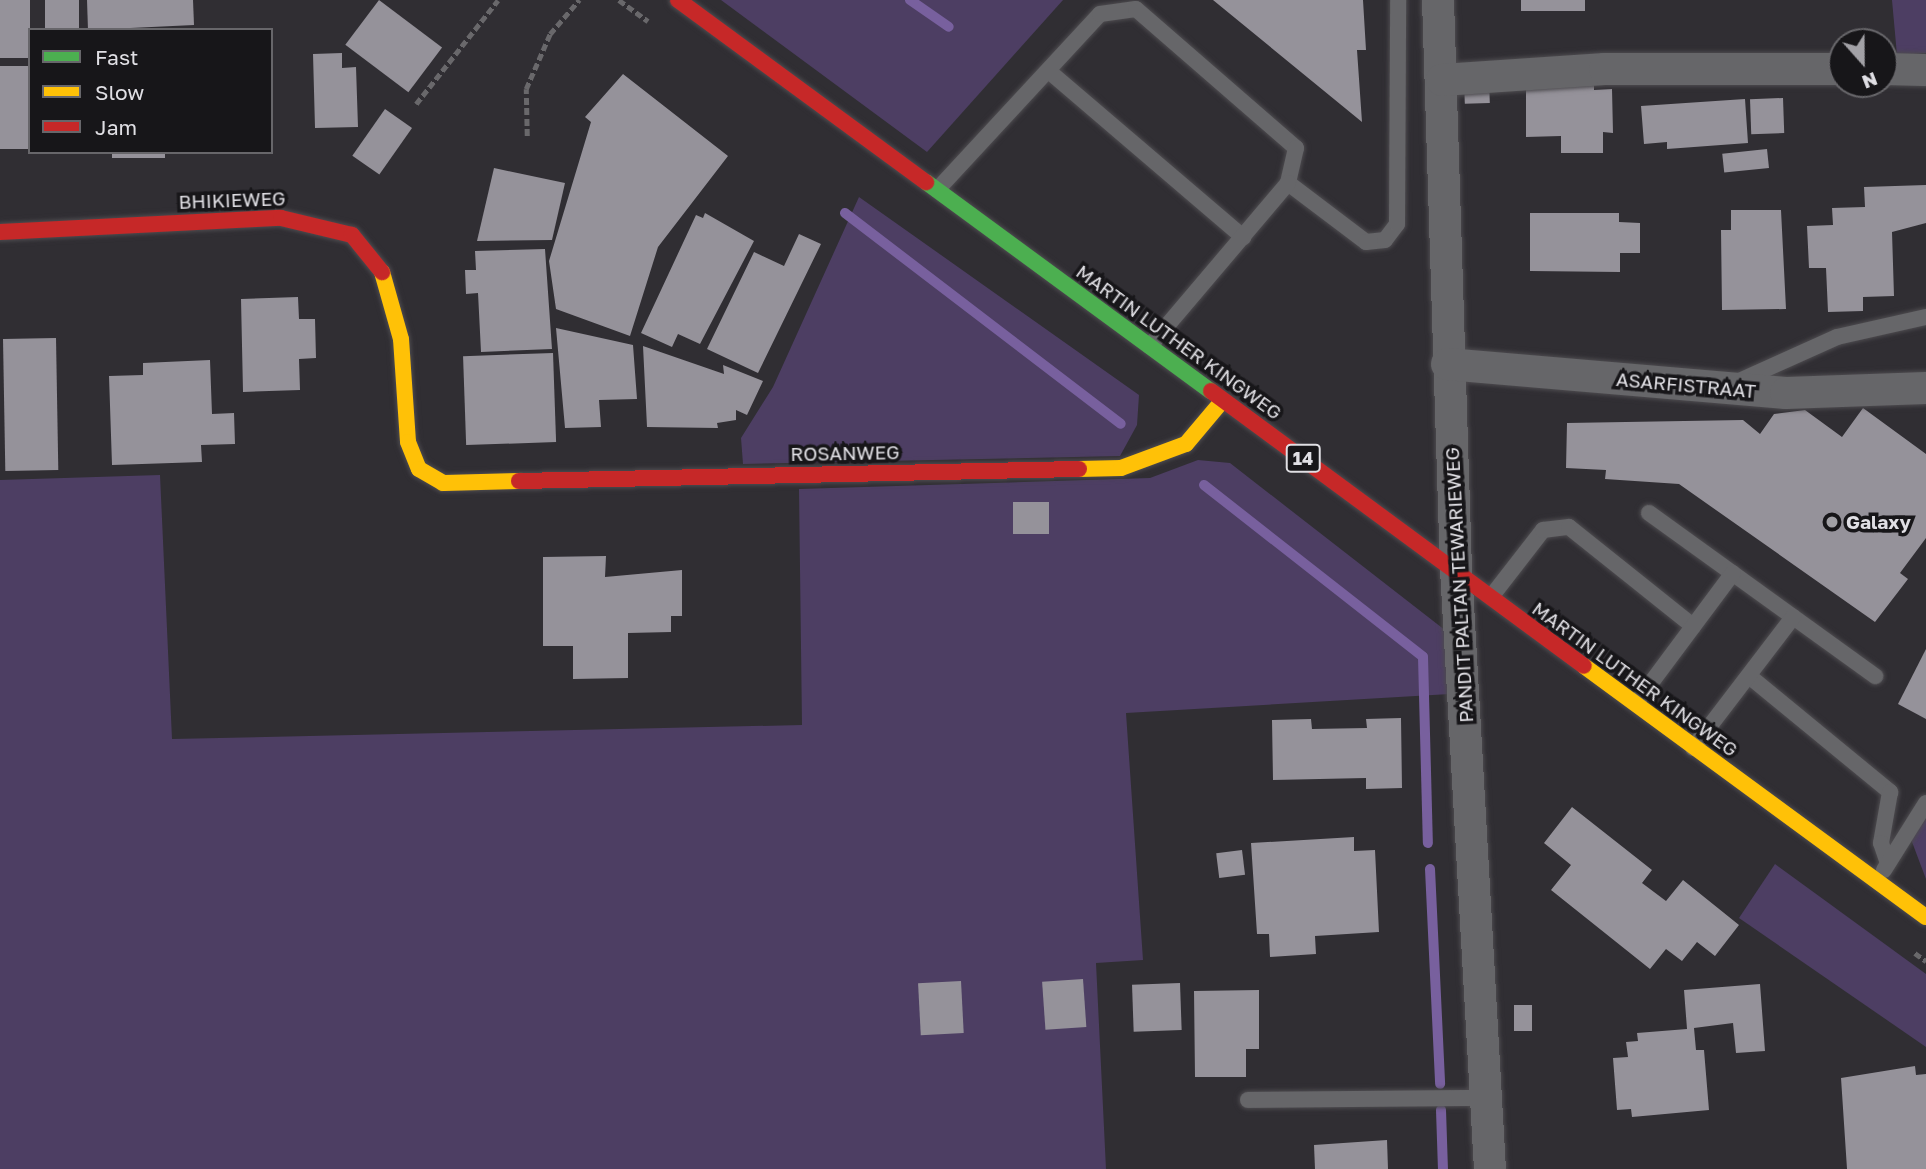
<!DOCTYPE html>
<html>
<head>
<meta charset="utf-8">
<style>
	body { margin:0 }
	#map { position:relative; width:1926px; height:1169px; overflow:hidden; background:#302e33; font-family:"Golos Text",sans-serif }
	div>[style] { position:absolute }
	.green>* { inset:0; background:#4d3e63 }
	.stream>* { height:10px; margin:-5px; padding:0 5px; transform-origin:5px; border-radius:5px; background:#78609e }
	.building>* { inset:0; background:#95929a; transform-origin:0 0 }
	.path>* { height:4.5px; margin-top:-2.25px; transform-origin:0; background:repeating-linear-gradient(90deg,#69686b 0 7px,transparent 0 10.5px) }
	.roads { filter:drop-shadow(0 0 2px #4d4b4f) drop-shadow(0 0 2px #4d4b4f) }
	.lane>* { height:16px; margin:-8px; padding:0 8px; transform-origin:8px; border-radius:8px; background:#666669 }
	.street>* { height:32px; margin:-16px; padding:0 16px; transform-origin:16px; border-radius:16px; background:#666669 }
	.fast>* { height:16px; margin:-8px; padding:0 8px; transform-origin:8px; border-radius:8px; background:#4caf50 }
	.slow>* { height:16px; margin:-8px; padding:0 8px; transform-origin:8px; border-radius:8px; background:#ffc107 }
	.jam>* { height:16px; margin:-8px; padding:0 8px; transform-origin:8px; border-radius:8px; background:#c62828 }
	.dots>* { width:19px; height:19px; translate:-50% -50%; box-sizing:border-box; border:4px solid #171619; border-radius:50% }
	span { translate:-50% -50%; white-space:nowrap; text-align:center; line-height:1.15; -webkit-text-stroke:7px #171619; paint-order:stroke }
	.shield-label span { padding:2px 5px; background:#171619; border:2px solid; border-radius:5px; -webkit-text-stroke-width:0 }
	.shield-label { font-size:18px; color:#e0dfe4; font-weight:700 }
	.street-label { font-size:19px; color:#e0dfe4 }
	.poi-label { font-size:19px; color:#e0dfe4; font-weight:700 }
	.left { translate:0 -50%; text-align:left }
	.legend { position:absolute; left:28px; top:28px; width:245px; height:126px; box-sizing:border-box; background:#171619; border:2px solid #67666a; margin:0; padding:9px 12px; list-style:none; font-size:21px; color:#e0dfe4 }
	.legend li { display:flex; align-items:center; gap:14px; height:35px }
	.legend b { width:35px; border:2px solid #67666a }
	.north { position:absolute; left:1828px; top:28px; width:70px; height:70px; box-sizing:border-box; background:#171619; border:2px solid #67666a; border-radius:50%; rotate:159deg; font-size:19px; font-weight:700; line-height:28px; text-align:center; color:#e0dfe4 }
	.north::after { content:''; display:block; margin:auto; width:24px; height:32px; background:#a2a1a6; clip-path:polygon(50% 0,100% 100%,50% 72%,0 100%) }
</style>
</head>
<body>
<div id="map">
	<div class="green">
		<i style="clip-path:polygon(721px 0,1063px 0,927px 152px)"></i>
		<i style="clip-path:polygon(1892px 0,1926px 0,1926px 53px,1897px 55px)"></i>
		<i style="clip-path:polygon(859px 197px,1139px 395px,1137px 425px,1120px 456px,743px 464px,741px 438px,773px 387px)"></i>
		<i style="clip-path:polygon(1198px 460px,1230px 463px,1450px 634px,1450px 694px,1126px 713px,1143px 960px,1096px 963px,1106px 1169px,0 1169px,0 480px,160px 475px,172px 739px,802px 725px,799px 489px,1150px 478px)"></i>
		<i style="clip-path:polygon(1926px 800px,1926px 879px,1909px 834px)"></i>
		<i style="clip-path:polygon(1775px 864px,1926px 974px,1926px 1047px,1739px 918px)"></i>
	</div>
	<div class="stream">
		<i style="left:910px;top:0;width:47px;rotate:34.7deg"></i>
		<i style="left:845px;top:213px;width:347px;rotate:37.4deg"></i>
		<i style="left:1204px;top:485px;width:278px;rotate:38.1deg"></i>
		<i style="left:1423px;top:657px;width:186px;rotate:88.5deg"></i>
		<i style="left:1430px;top:869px;width:215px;rotate:87.3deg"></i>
		<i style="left:1441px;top:1110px;width:59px;rotate:88.1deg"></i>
	</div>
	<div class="building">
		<i style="left:0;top:0;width:30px;height:58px"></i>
		<i style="left:45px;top:0;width:34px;height:30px"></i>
		<i style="clip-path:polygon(87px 0,193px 0,194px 25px,88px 30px)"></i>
		<i style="left:379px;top:0;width:79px;height:56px;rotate:37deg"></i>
		<i style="clip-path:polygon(1213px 0,1363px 0,1366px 50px,1357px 50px,1362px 122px)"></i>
		<i style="left:1521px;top:0;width:64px;height:11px"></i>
		<i style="clip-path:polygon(342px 53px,342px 68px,356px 67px,358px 127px,315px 128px,313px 54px)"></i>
		<i style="left:30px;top:66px;width:83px;height:30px;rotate:90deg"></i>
		<i style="clip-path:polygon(623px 74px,728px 156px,658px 247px,630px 336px,556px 309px,549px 261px,591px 122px,585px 117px)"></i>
		<i style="left:1489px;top:80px;width:23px;height:25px;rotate:88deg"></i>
		<i style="clip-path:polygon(1594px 82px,1594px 90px,1612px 89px,1613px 133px,1603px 132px,1603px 153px,1561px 153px,1561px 136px,1526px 137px,1526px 83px)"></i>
		<i style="left:1783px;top:98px;width:35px;height:33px;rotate:88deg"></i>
		<i style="clip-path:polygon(1745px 99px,1748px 143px,1667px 149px,1667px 142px,1644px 144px,1641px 106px)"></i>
		<i style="left:385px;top:109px;width:33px;height:57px;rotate:35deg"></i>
		<i style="left:1767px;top:149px;width:19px;height:45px;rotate:84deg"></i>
		<i style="left:112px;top:152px;width:53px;height:6px"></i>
		<i style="clip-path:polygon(494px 168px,565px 183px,552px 240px,477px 241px)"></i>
		<i style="clip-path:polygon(1926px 185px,1926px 223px,1892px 232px,1894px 296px,1863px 297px,1863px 311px,1828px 312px,1826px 268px,1809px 268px,1807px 226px,1833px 225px,1832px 208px,1865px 207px,1864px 187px)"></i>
		<i style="clip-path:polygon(1731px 210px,1781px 210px,1786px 309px,1722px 310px,1721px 230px,1731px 230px)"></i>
		<i style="clip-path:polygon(705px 213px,754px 241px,700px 344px,678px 334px,672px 347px,641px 333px,696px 215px,703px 218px)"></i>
		<i style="clip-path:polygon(1530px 213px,1619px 213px,1619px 222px,1640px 223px,1640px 253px,1620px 253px,1620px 272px,1530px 271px)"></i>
		<i style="clip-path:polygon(799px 234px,821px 244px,758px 373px,707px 349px,754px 252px,784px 266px)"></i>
		<i style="clip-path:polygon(545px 249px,552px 349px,481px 352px,478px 293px,466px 294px,465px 270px,476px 270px,475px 251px)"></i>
		<i style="clip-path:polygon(298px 297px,299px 319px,315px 319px,316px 358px,299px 359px,300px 390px,243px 392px,241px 299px)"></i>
		<i style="clip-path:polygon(556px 328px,633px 345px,637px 399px,599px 400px,601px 427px,565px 428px)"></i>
		<i style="left:56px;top:338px;width:132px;height:53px;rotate:89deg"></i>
		<i style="clip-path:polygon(643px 346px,724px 374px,723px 365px,763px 381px,747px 415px,736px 410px,736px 420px,717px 423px,718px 428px,647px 427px)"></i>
		<i style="left:553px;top:353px;width:89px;height:90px;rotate:88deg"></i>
		<i style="clip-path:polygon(210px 360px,212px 414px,234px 413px,235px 444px,201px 445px,202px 462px,112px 465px,109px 376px,143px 375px,143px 363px)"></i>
		<i style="clip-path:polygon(1863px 408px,1926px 454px,1926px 538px,1900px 573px,1908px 579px,1875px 622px,1679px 484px,1605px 479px,1606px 470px,1566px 468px,1567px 423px,1743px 420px,1760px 434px,1774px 414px,1805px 410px,1842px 437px)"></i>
		<i style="left:1049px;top:502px;width:32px;height:36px;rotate:90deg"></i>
		<i style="clip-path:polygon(606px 556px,605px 577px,682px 570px,682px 616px,671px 616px,671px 632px,628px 633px,628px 678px,573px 679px,573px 646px,543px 646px,543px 557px)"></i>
		<i style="clip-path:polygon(1926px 649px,1926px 719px,1898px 704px)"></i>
		<i style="clip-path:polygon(1401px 718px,1402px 788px,1366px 789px,1366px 778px,1273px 780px,1272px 720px,1311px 719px,1312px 729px,1367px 728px,1366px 719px)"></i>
		<i style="clip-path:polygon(1572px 807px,1652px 870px,1642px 883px,1666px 901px,1683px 880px,1739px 925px,1715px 956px,1697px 942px,1682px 961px,1666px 949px,1650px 969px,1551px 890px,1571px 865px,1544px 843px)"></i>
		<i style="clip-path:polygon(1354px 837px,1354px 851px,1375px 850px,1379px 932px,1315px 936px,1316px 954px,1270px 957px,1269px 934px,1257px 934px,1251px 843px)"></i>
		<i style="left:1242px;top:850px;width:25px;height:26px;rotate:83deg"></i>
		<i style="left:1083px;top:979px;width:48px;height:41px;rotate:86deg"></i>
		<i style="left:961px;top:981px;width:52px;height:43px;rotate:87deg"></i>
		<i style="left:1180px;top:983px;width:47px;height:48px;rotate:88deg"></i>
		<i style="clip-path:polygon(1760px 984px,1765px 1051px,1736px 1053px,1733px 1023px,1694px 1028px,1696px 1050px,1704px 1050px,1709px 1110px,1632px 1117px,1631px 1109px,1617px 1110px,1613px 1058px,1628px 1057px,1626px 1042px,1638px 1041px,1637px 1033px,1687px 1029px,1684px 990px)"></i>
		<i style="clip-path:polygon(1259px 990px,1259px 1049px,1246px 1049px,1246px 1077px,1195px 1077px,1194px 991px)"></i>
		<i style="left:1532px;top:1005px;width:26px;height:18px;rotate:90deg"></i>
		<i style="clip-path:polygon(1915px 1066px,1916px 1075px,1926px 1074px,1926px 1169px,1847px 1169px,1841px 1078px)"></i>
		<i style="clip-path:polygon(1387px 1140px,1388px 1169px,1315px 1169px,1314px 1145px)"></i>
	</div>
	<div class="path">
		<i style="left:619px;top:0;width:36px;rotate:36deg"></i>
		<i style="left:416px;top:104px;width:132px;rotate:-51.7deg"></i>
		<i style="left:527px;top:136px;width:47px;rotate:-91.2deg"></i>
		<i style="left:526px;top:89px;width:60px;rotate:-66.4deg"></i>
		<i style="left:550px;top:34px;width:45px;rotate:-49.5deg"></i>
		<i style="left:1915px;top:953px;width:14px;rotate:36deg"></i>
	</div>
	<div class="roads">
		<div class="lane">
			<i style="left:1051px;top:73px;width:253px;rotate:40.5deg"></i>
			<i style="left:1288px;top:183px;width:98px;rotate:37.1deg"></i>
			<i style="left:1366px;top:242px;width:19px;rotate:-6deg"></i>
			<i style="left:1385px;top:240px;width:20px;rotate:-53deg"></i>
			<i style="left:1397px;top:224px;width:224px;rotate:-89.7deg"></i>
			<i style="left:937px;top:190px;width:240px;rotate:-47.2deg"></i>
			<i style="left:1100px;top:14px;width:36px;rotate:-8deg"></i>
			<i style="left:1136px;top:9px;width:212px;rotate:41deg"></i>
			<i style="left:1296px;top:148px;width:36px;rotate:103deg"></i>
			<i style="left:1288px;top:183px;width:214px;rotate:130.3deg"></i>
			<i style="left:1737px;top:382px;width:110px;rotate:-24.2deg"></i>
			<i style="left:1837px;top:337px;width:91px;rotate:-12.7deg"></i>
			<i style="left:1649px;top:513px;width:279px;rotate:35.8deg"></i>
			<i style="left:1491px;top:597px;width:85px;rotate:-52.2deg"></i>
			<i style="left:1543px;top:530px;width:26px;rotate:-7deg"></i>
			<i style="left:1569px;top:527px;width:159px;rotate:38.6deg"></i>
			<i style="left:1749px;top:676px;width:183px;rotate:39.4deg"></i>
			<i style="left:1890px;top:792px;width:52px;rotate:100deg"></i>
			<i style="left:1881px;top:843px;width:21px;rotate:71deg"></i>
			<i style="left:1636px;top:703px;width:162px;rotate:-53.3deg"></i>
			<i style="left:1693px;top:748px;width:165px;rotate:-52.6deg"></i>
			<i style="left:1884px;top:870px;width:79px;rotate:-57.9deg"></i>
			<i style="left:1248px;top:1100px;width:238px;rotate:-0.5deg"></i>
		</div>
		<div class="street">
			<i style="left:1438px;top:0;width:569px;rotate:88.19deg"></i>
			<i style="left:1456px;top:569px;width:601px;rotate:86.76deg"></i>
			<i style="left:1884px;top:69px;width:42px;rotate:1.4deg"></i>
			<i style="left:1442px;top:80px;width:163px;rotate:-3.9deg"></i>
			<i style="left:1605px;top:69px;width:237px"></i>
			<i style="left:1447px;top:364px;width:340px;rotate:4.9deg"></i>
			<i style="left:1786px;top:393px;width:140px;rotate:-2deg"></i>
		</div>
		<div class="fast">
			<i style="left:926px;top:182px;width:353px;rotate:36.3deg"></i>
		</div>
		<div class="slow">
			<i style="left:382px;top:272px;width:70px;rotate:74.2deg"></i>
			<i style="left:401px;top:339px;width:103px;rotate:86.1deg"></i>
			<i style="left:408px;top:442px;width:29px;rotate:68deg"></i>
			<i style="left:419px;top:469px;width:28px;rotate:30deg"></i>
			<i style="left:443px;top:483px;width:76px;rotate:-1.5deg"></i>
			<i style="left:1079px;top:469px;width:42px;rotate:-1.4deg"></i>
			<i style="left:1121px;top:468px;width:69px;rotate:-20.3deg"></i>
			<i style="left:1186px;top:444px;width:57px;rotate:-49.9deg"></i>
			<i style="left:1584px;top:666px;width:424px;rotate:36.3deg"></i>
		</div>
		<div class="jam">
			<i style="left:678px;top:0;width:308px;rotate:36.3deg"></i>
			<i style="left:0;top:232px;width:281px;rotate:-2.9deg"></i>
			<i style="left:281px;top:218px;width:73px;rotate:13.5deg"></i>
			<i style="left:352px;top:235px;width:48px;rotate:51deg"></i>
			<i style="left:1211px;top:391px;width:463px;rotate:36.4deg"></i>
			<i style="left:519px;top:481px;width:560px;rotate:-1.23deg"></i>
		</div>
	</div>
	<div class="dots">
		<i style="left:1832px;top:522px;background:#a2a1a6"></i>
	</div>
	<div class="shield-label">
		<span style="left:1303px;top:458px">14</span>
	</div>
	<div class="street-label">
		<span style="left:232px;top:200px;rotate:-2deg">BHIKIEWEG</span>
		<span style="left:1179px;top:342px;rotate:36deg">MARTIN LUTHER KINGWEG</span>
		<span style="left:1686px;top:385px;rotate:5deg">ASARFISTRAAT</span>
		<span style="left:845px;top:453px;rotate:-1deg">ROSANWEG</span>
		<span style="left:1459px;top:585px;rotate:-93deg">PANDIT PALTAN TEWARIEWEG</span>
		<span style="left:1635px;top:679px;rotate:36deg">MARTIN LUTHER KINGWEG</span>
	</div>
	<div class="poi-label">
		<span class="left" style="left:1846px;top:522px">Galaxy</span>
	</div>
	<ul class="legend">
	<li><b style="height:9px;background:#4caf50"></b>Fast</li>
	<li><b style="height:9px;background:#ffc107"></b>Slow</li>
	<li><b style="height:9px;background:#c62828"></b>Jam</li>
	</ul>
	<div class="north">N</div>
</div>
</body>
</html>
